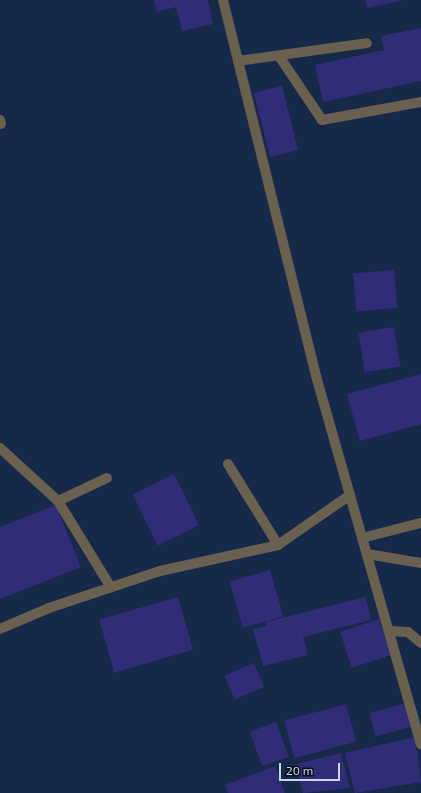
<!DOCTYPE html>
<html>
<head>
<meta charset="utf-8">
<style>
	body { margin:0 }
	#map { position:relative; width:421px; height:793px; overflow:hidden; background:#172949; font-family:"Exo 2",sans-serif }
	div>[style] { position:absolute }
	.building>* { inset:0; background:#312c77; transform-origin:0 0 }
	.service>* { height:10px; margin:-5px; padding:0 5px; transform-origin:5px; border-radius:5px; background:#6a604f }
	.minor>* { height:10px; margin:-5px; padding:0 5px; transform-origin:5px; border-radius:5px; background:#6a604f }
	.tertiary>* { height:10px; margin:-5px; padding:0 5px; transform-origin:5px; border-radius:5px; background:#6a604f }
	span { translate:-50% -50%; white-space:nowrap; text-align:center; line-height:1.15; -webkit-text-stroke:3px #0a1221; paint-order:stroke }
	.scale { position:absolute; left:279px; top:763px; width:61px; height:18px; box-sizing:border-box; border:2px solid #cad6eb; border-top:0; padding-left:5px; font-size:12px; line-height:14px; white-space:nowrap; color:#cad6eb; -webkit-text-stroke:3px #0a1221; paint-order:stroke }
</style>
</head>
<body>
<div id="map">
	<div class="building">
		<i style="clip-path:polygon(154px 0,208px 0,213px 24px,182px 31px,176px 7px,157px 12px)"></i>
		<i style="clip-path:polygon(365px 0,401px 0,401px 1px,367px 8px)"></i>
		<i style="clip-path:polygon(421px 28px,421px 81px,323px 102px,315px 65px,384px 50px,381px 36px)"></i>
		<i style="left:282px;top:86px;width:66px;height:29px;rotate:76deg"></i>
		<i style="left:394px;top:270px;width:38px;height:41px;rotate:85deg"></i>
		<i style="left:394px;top:327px;width:40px;height:36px;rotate:81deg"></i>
		<i style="clip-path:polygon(421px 374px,421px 424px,360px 441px,347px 394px)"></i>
		<i style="left:174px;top:474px;width:57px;height:46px;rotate:64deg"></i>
		<i style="clip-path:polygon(56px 505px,81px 567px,0 599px,0 527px)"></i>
		<i style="left:270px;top:570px;width:48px;height:42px;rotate:74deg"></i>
		<i style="left:178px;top:597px;width:55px;height:82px;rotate:74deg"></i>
		<i style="clip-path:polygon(366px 597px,371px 620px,303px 637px,308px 655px,263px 666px,253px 629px,267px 626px,266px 622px)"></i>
		<i style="left:379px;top:619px;width:38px;height:41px;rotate:72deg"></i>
		<i style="left:254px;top:663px;width:26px;height:32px;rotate:67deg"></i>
		<i style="left:407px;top:703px;width:24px;height:39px;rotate:75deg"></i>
		<i style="left:346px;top:704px;width:39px;height:64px;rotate:75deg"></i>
		<i style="left:276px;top:722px;width:37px;height:28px;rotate:70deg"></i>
		<i style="clip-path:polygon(415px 737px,421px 782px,355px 793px,345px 753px)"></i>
		<i style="clip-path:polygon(341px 753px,350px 788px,303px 793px,296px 764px)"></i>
		<i style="clip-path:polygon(275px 766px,285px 793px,228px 793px,225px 785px)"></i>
	</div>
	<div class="service">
		<i style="left:279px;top:56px;width:77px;rotate:56.1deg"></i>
		<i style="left:322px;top:120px;width:101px;rotate:-10.3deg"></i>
		<i style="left:238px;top:61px;width:130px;rotate:-7.9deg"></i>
		<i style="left:0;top:448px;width:79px;rotate:42.4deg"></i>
		<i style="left:58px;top:501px;width:100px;rotate:58.5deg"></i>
		<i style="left:228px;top:464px;width:95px;rotate:58.3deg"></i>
		<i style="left:58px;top:501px;width:54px;rotate:-25.1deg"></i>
		<i style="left:362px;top:538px;width:61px;rotate:-14.3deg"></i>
		<i style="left:367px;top:554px;width:55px;rotate:9.5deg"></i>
		<i style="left:0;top:629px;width:53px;rotate:-23.2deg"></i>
		<i style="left:49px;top:608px;width:117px;rotate:-18.4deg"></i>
		<i style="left:160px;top:571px;width:121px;rotate:-12.4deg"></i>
		<i style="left:278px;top:545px;width:88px;rotate:-34.8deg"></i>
		<i style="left:389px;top:631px;width:19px;rotate:3deg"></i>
		<i style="left:408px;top:632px;width:17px;rotate:40deg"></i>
	</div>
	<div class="minor">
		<i style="left:0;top:120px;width:4px;rotate:76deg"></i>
	</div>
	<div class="tertiary">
		<i style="left:223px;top:0;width:387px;rotate:76.1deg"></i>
		<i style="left:316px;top:376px;width:383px;rotate:74.1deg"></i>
	</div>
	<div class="scale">20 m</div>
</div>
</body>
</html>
